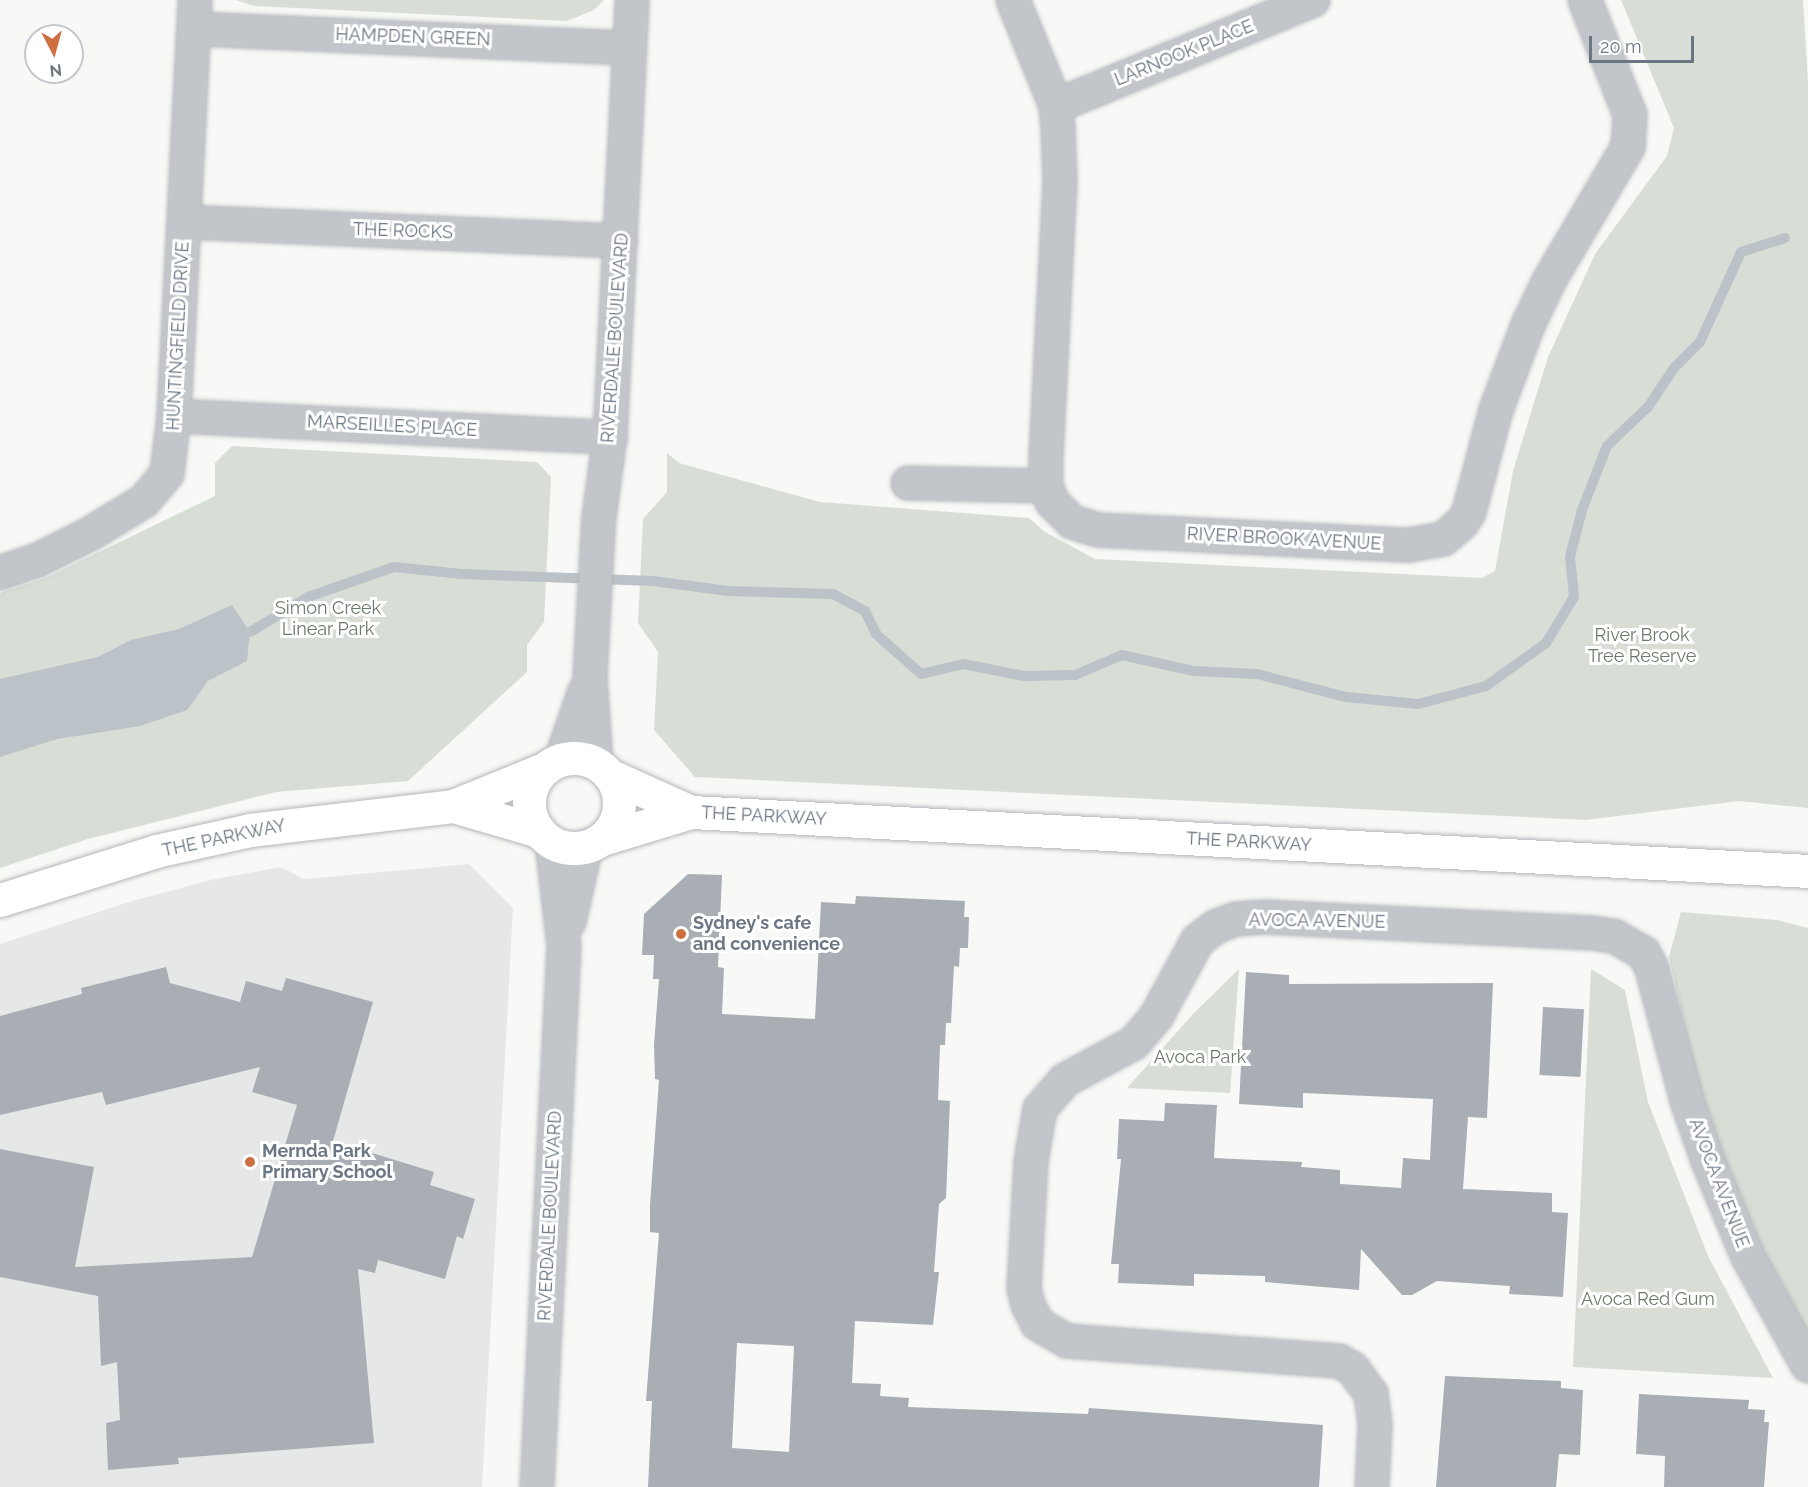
<!DOCTYPE html>
<html>
<head>
<meta charset="utf-8">
<style>
	body { margin:0 }
	#map { position:relative; width:1808px; height:1487px; overflow:hidden; background:#f8f8f6; font-family:Raleway,sans-serif }
	div>[style] { position:absolute }
	.built>* { inset:0; background:#e6e7e7 }
	.green>* { inset:0; background:#d8ddd6 }
	.water>* { inset:0; background:#bbc2c8 }
	.stream>* { height:10px; margin:-5px; padding:0 5px; transform-origin:5px; border-radius:5px; background:#bbc2c8 }
	.building>* { inset:0; background:#a8aeb4; transform-origin:0 0 }
	.roads { filter:drop-shadow(0 0 2px #b3b7bb) drop-shadow(0 0 2px #b3b7bb) }
	.street>* { height:32px; margin:-16px; padding:0 16px; transform-origin:16px; border-radius:16px; background:#c2c5c9 }
	.secondary>* { height:33px; margin:-16.5px; padding:0 16.5px; transform-origin:16.5px; border-radius:16.5px; background:#fff }
	.secondary>.ring { margin:-16.5px; padding:0; box-sizing:content-box; background:none; border:33px solid #fff; border-radius:50% }
	.dots>* { width:16px; height:16px; translate:-50% -50%; box-sizing:border-box; border:3px solid #fff; border-radius:50% }
	span { translate:-50% -50%; white-space:nowrap; text-align:center; line-height:1.15; -webkit-text-stroke:6px #fff; paint-order:stroke }
	.street-label { font-size:18px; color:#6b7683 }
	.park-label { font-size:18px; color:#6b7b69 }
	.poi-label { font-size:18px; color:#6b7683; font-weight:700 }
	.left { translate:0 -50%; text-align:left }
	.north { position:absolute; left:24px; top:24px; width:60px; height:60px; box-sizing:border-box; background:#fff; border:2px solid #c4c8cd; border-radius:50%; rotate:174deg; font-size:16px; font-weight:700; line-height:24px; text-align:center; color:#6b7683 }
	.north::after { content:''; display:block; margin:auto; width:21px; height:27px; background:#ce6f41; clip-path:polygon(50% 0,100% 100%,50% 72%,0 100%) }
	.scale { position:absolute; left:1589px; top:36px; width:105px; height:27px; box-sizing:border-box; border:3px solid #6b7683; border-top:0; padding-left:8px; font-size:18px; line-height:21px; white-space:nowrap; color:#6b7683; -webkit-text-stroke:4px #fff; paint-order:stroke }
</style>
</head>
<body>
<div id="map">
	<div class="built">
		<i style="clip-path:polygon(469px 864px,513px 908px,482px 1487px,0 1487px,0 944px,129px 902px,210px 880px,281px 867px,304px 879px)"></i>
	</div>
	<div class="green">
		<i style="clip-path:polygon(236px 0,604px 0,594px 10px,567px 21px,254px 6px)"></i>
		<i style="clip-path:polygon(1621px 0,1803px 0,1808px 82px,1808px 808px,1739px 801px,1586px 820px,695px 777px,654px 730px,658px 652px,638px 623px,643px 519px,667px 492px,667px 453px,679px 463px,820px 502px,1029px 518px,1045px 532px,1095px 559px,1482px 578px,1495px 571px,1513px 471px,1548px 357px,1595px 254px,1667px 156px,1674px 128px)"></i>
		<i style="clip-path:polygon(232px 446px,537px 462px,551px 477px,544px 622px,527px 645px,527px 672px,408px 781px,276px 792px,88px 839px,0 868px,0 593px,45px 578px,215px 496px,215px 463px)"></i>
		<i style="clip-path:polygon(1681px 912px,1777px 920px,1808px 928px,1808px 1336px,1764px 1256px,1703px 1108px,1669px 957px)"></i>
		<i style="clip-path:polygon(1239px 969px,1230px 1093px,1127px 1088px,1194px 1013px)"></i>
		<i style="clip-path:polygon(1591px 969px,1625px 990px,1648px 1102px,1708px 1256px,1773px 1378px,1573px 1367px)"></i>
	</div>
	<div class="water">
		<i style="clip-path:polygon(232px 605px,250px 632px,247px 661px,208px 681px,187px 710px,140px 726px,57px 739px,0 757px,0 679px,98px 657px,131px 640px,179px 629px)"></i>
	</div>
	<div class="stream">
		<i style="left:250px;top:632px;width:68px;rotate:-31.1deg"></i>
		<i style="left:308px;top:597px;width:91px;rotate:-19.2deg"></i>
		<i style="left:394px;top:567px;width:68px;rotate:5.9deg"></i>
		<i style="left:462px;top:574px;width:191px;rotate:2.1deg"></i>
		<i style="left:653px;top:581px;width:76px;rotate:7.6deg"></i>
		<i style="left:728px;top:591px;width:105px;rotate:1.6deg"></i>
		<i style="left:833px;top:594px;width:36px;rotate:28deg"></i>
		<i style="left:865px;top:611px;width:25px;rotate:64deg"></i>
		<i style="left:876px;top:634px;width:60px;rotate:41.6deg"></i>
		<i style="left:921px;top:674px;width:43px;rotate:-13.4deg"></i>
		<i style="left:963px;top:664px;width:62px;rotate:11.1deg"></i>
		<i style="left:1024px;top:676px;width:51px;rotate:-1.1deg"></i>
		<i style="left:1075px;top:675px;width:51px;rotate:-23.1deg"></i>
		<i style="left:1122px;top:655px;width:74px;rotate:12.5deg"></i>
		<i style="left:1194px;top:671px;width:63px;rotate:2.7deg"></i>
		<i style="left:1257px;top:674px;width:92px;rotate:14.5deg"></i>
		<i style="left:1346px;top:697px;width:72px;rotate:5.6deg"></i>
		<i style="left:1418px;top:704px;width:70px;rotate:-14.8deg"></i>
		<i style="left:1486px;top:686px;width:74px;rotate:-35.6deg"></i>
		<i style="left:1546px;top:643px;width:54px;rotate:-58.7deg"></i>
		<i style="left:1574px;top:597px;width:40px;rotate:-95.7deg"></i>
		<i style="left:1570px;top:557px;width:49px;rotate:-75.7deg"></i>
		<i style="left:1582px;top:510px;width:69px;rotate:-68.7deg"></i>
		<i style="left:1607px;top:446px;width:57px;rotate:-43.6deg"></i>
		<i style="left:1648px;top:407px;width:47px;rotate:-56.3deg"></i>
		<i style="left:1674px;top:368px;width:37px;rotate:-45deg"></i>
		<i style="left:1700px;top:342px;width:99px;rotate:-65.5deg"></i>
		<i style="left:1741px;top:252px;width:46px;rotate:-17.7deg"></i>
	</div>
	<div class="building">
		<i style="clip-path:polygon(evenodd,688px 874px,722px 875px,718px 967px,724px 968px,722px 1014px,815px 1019px,821px 902px,855px 904px,856px 896px,965px 901px,964px 917px,969px 917px,968px 948px,960px 948px,959px 967px,954px 966px,951px 1023px,946px 1023px,945px 1045px,940px 1045px,938px 1100px,950px 1101px,946px 1198px,939px 1204px,934px 1272px,939px 1272px,933px 1325px,855px 1321px,852px 1383px,881px 1384px,880px 1396px,909px 1398px,908px 1407px,1088px 1414px,1089px 1408px,1323px 1425px,1319px 1487px,648px 1487px,652px 1401px,646px 1401px,659px 1233px,650px 1232px,650px 1205px,659px 1080px,655px 1079px,654px 1045px,659px 979px,653px 979px,654px 955px,642px 955px,644px 914px,688px 874px,737px 1343px,794px 1346px,789px 1452px,732px 1448px,737px 1343px)"></i>
		<i style="clip-path:polygon(166px 967px,170px 983px,240px 1002px,246px 981px,282px 991px,286px 978px,373px 1002px,333px 1141px,434px 1172px,430px 1185px,475px 1199px,463px 1239px,457px 1236px,445px 1279px,378px 1260px,375px 1273px,358px 1269px,374px 1443px,178px 1458px,179px 1464px,108px 1470px,106px 1423px,120px 1420px,117px 1362px,101px 1366px,98px 1296px,0 1277px,0 1149px,94px 1167px,75px 1267px,252px 1257px,297px 1105px,252px 1092px,260px 1067px,106px 1105px,102px 1092px,0 1115px,0 1016px,82px 994px,81px 988px)"></i>
		<i style="clip-path:polygon(1246px 972px,1289px 975px,1289px 984px,1493px 983px,1487px 1118px,1468px 1117px,1463px 1189px,1552px 1193px,1552px 1212px,1568px 1213px,1563px 1297px,1509px 1294px,1510px 1286px,1437px 1281px,1412px 1295px,1402px 1295px,1361px 1249px,1359px 1290px,1265px 1282px,1265px 1276px,1194px 1274px,1194px 1286px,1118px 1283px,1119px 1264px,1111px 1264px,1121px 1159px,1117px 1159px,1119px 1119px,1164px 1121px,1165px 1103px,1217px 1105px,1214px 1158px,1302px 1162px,1301px 1167px,1340px 1170px,1340px 1184px,1401px 1188px,1403px 1158px,1430px 1160px,1433px 1099px,1303px 1093px,1303px 1108px,1239px 1104px)"></i>
		<i style="left:1543px;top:1007px;width:41px;height:68px;rotate:3deg"></i>
		<i style="clip-path:polygon(1445px 1376px,1561px 1381px,1561px 1388px,1583px 1390px,1580px 1455px,1559px 1454px,1556px 1487px,1436px 1487px)"></i>
		<i style="clip-path:polygon(1639px 1394px,1749px 1400px,1748px 1409px,1765px 1410px,1764px 1422px,1769px 1422px,1764px 1487px,1664px 1487px,1665px 1456px,1636px 1454px)"></i>
	</div>
	<div class="roads">
		<div class="street">
			<i style="left:1013px;top:0;width:114px;rotate:67.9deg"></i>
			<i style="left:1056px;top:106px;width:21px;rotate:85deg"></i>
			<i style="left:1058px;top:127px;width:54px;rotate:87.9deg"></i>
			<i style="left:1060px;top:181px;width:275px;rotate:92.9deg"></i>
			<i style="left:1046px;top:456px;width:30px;rotate:90deg"></i>
			<i style="left:1046px;top:486px;width:17px;rotate:69deg"></i>
			<i style="left:1052px;top:502px;width:28px;rotate:45deg"></i>
			<i style="left:1072px;top:522px;width:27px;rotate:17deg"></i>
			<i style="left:1098px;top:530px;width:311px;rotate:2.8deg"></i>
			<i style="left:1409px;top:545px;width:35px;rotate:-10deg"></i>
			<i style="left:1443px;top:539px;width:23px;rotate:-40deg"></i>
			<i style="left:1461px;top:524px;width:14px;rotate:-56deg"></i>
			<i style="left:1469px;top:512px;width:106px;rotate:-75.2deg"></i>
			<i style="left:1496px;top:410px;width:91px;rotate:-69.4deg"></i>
			<i style="left:1528px;top:325px;width:49px;rotate:-64.5deg"></i>
			<i style="left:1549px;top:281px;width:156px;rotate:-59.5deg"></i>
			<i style="left:1628px;top:147px;width:32px;rotate:-86deg"></i>
			<i style="left:1630px;top:115px;width:123px;rotate:-111.4deg"></i>
			<i style="left:195px;top:29px;width:435px;rotate:2.5deg"></i>
			<i style="left:1056px;top:106px;width:278px;rotate:-22.4deg"></i>
			<i style="left:184px;top:222px;width:437px;rotate:2.5deg"></i>
			<i style="left:174px;top:416px;width:437px;rotate:2.8deg"></i>
			<i style="left:908px;top:483px;width:138px;rotate:1.2deg"></i>
			<i style="left:0;top:573px;width:40px;rotate:-18.9deg"></i>
			<i style="left:38px;top:560px;width:58px;rotate:-26.6deg"></i>
			<i style="left:90px;top:534px;width:63px;rotate:-31.4deg"></i>
			<i style="left:144px;top:501px;width:35px;rotate:-50deg"></i>
			<i style="left:167px;top:474px;width:58px;rotate:-83.1deg"></i>
			<i style="left:174px;top:416px;width:417px;rotate:-87.1deg"></i>
			<i style="left:561px;top:760px;width:73px;rotate:-70.8deg"></i>
			<i style="left:596px;top:764px;width:88px;rotate:-93.9deg"></i>
			<i style="left:590px;top:676px;width:159px;rotate:-86.8deg"></i>
			<i style="left:599px;top:517px;width:81px;rotate:-82.2deg"></i>
			<i style="left:610px;top:437px;width:438px;rotate:-87.1deg"></i>
			<i style="left:569px;top:922px;width:78px;rotate:-77.4deg"></i>
			<i style="left:537px;top:1487px;width:542px;rotate:-87.14deg"></i>
			<i style="left:564px;top:946px;width:104px;rotate:-96.6deg"></i>
			<i style="left:1372px;top:1487px;width:62px;rotate:-87.2deg"></i>
			<i style="left:1375px;top:1425px;width:31px;rotate:-97deg"></i>
			<i style="left:1371px;top:1394px;width:31px;rotate:-126deg"></i>
			<i style="left:1353px;top:1369px;width:16px;rotate:-150deg"></i>
			<i style="left:1339px;top:1361px;width:273px;rotate:-175.8deg"></i>
			<i style="left:1067px;top:1341px;width:34px;rotate:-150deg"></i>
			<i style="left:1038px;top:1324px;width:21px;rotate:-118deg"></i>
			<i style="left:1028px;top:1305px;width:17px;rotate:-103deg"></i>
			<i style="left:1024px;top:1288px;width:127px;rotate:-86.8deg"></i>
			<i style="left:1031px;top:1161px;width:53px;rotate:-80.2deg"></i>
			<i style="left:1040px;top:1109px;width:38px;rotate:-49deg"></i>
			<i style="left:1065px;top:1080px;width:78px;rotate:-28.2deg"></i>
			<i style="left:1134px;top:1043px;width:34px;rotate:-50deg"></i>
			<i style="left:1156px;top:1017px;width:88px;rotate:-61.4deg"></i>
			<i style="left:1198px;top:940px;width:21px;rotate:-37deg"></i>
			<i style="left:1215px;top:927px;width:22px;rotate:-21deg"></i>
			<i style="left:1236px;top:919px;width:28px;rotate:-4deg"></i>
			<i style="left:1264px;top:917px;width:328px;rotate:2.8deg"></i>
			<i style="left:1592px;top:933px;width:22px;rotate:8deg"></i>
			<i style="left:1614px;top:936px;width:34px;rotate:30deg"></i>
			<i style="left:1644px;top:953px;width:18px;rotate:63deg"></i>
			<i style="left:1652px;top:969px;width:137px;rotate:75.1deg"></i>
			<i style="left:1687px;top:1101px;width:64px;rotate:70.7deg"></i>
			<i style="left:1708px;top:1161px;width:104px;rotate:67.4deg"></i>
			<i style="left:1748px;top:1257px;width:124px;rotate:61.2deg"></i>
		</div>
		<div class="secondary">
			<i class="ring" style="left:529px;top:758px;width:57px;height:57px"></i>
			<i style="left:609px;top:775px;width:90px;rotate:24.3deg"></i>
			<i style="left:453px;top:806px;width:90px;rotate:16.2deg"></i>
			<i style="left:602px;top:839px;width:93px;rotate:-16.9deg"></i>
			<i style="left:691px;top:812px;width:1119px;rotate:3.02deg"></i>
			<i style="left:0;top:900px;width:164px;rotate:-17.4deg"></i>
			<i style="left:156px;top:851px;width:96px;rotate:-12.6deg"></i>
			<i style="left:250px;top:830px;width:204px;rotate:-6.7deg"></i>
			<i style="left:453px;top:806px;width:100px;rotate:-22.2deg"></i>
		</div>
	</div>
	<div class="dots">
		<i style="left:681px;top:934px;background:#ce6f41"></i>
		<i style="left:250px;top:1162px;background:#ce6f41"></i>
	</div>
	<div class="street-label">
		<span style="left:413px;top:37px;rotate:2deg">HAMPDEN GREEN</span>
		<span style="left:1184px;top:53px;rotate:-22deg">LARNOOK PLACE</span>
		<span style="left:403px;top:231px;rotate:2deg">THE ROCKS</span>
		<span style="left:178px;top:336px;rotate:-87deg">HUNTINGFIELD DRIVE</span>
		<span style="left:615px;top:338px;rotate:-86deg">RIVERDALE BOULEVARD</span>
		<span style="left:392px;top:426px;rotate:3deg">MARSEILLES PLACE</span>
		<span style="left:1284px;top:539px;rotate:3deg">RIVER BROOK AVENUE</span>
		<span style="left:764px;top:816px;rotate:3deg">THE PARKWAY</span>
		<span style="left:224px;top:838px;rotate:-12deg">THE PARKWAY</span>
		<span style="left:1249px;top:842px;rotate:3deg">THE PARKWAY</span>
		<span style="left:1317px;top:921px;rotate:1deg">AVOCA AVENUE</span>
		<span style="left:1719px;top:1183px;rotate:69deg">AVOCA AVENUE</span>
		<span style="left:550px;top:1216px;rotate:-87deg">RIVERDALE BOULEVARD</span>
	</div>
	<div class="park-label">
		<span style="left:328px;top:619px">Simon Creek<br>Linear Park</span>
		<span style="left:1642px;top:646px">River Brook<br>Tree Reserve</span>
		<span style="left:1200px;top:1057px">Avoca Park</span>
		<span style="left:1648px;top:1299px">Avoca Red Gum</span>
	</div>
	<div class="poi-label">
		<span class="left" style="left:693px;top:934px">Sydney's cafe<br>and convenience</span>
		<span class="left" style="left:262px;top:1162px">Mernda Park<br>Primary School</span>
	</div>
	<div class="north">N</div>
	<div class="scale">20 m</div>
</div>
</body>
</html>
